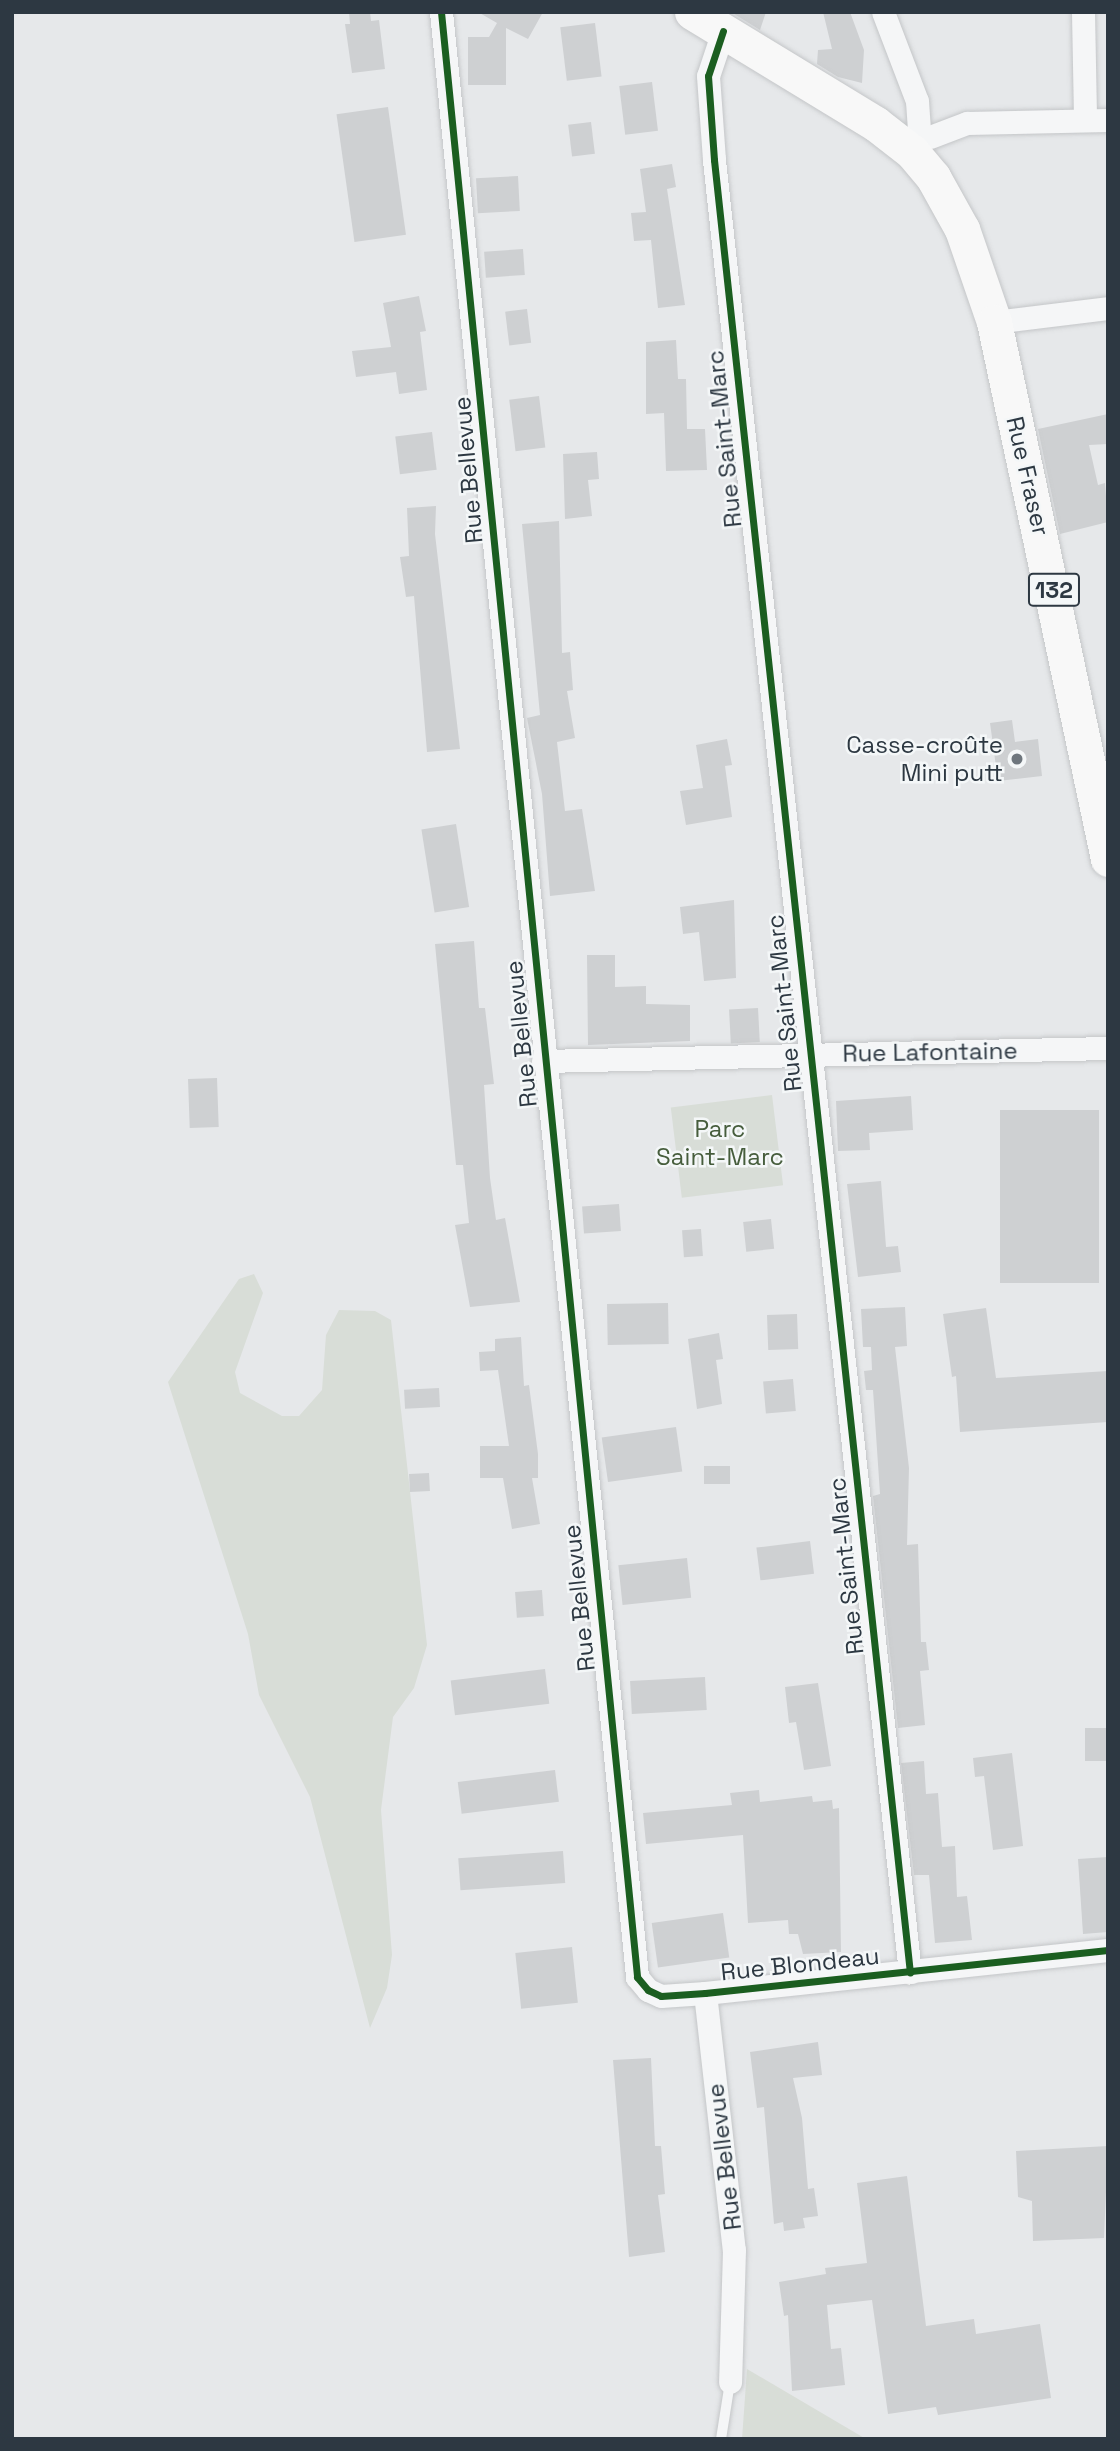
<!DOCTYPE html>
<html>
<head>
<meta charset="utf-8">
<style>
	body { margin:0 }
	#map { position:relative; width:1120px; height:2451px; overflow:hidden; background:#e6e8ea; font-family:"Space Grotesk",sans-serif }
	div>[style] { position:absolute }
	.green>* { inset:0; background:#d8ddd7; transform-origin:0 0 }
	.building>* { inset:0; background:#ced0d2; transform-origin:0 0 }
	.roads { filter:drop-shadow(0 0 2px #c4c6c8) drop-shadow(0 0 2px #c4c6c8) }
	.lane>* { height:10px; margin:-5px; padding:0 5px; transform-origin:5px; border-radius:5px; background:#f5f6f7 }
	.street>* { height:23px; margin:-11.5px; padding:0 11.5px; transform-origin:11.5px; border-radius:11.5px; background:#f5f6f7 }
	.primary>* { height:35px; margin:-17.5px; padding:0 17.5px; transform-origin:17.5px; border-radius:17.5px; background:#f8f8f8 }
	.cycleway>* { height:7px; margin:-3.5px; padding:0 3.5px; transform-origin:3.5px; border-radius:3.5px; background:#1b5e20 }
	.dots>* { width:19px; height:19px; translate:-50% -50%; box-sizing:border-box; border:4px solid #f4f7f8; border-radius:50% }
	span { translate:-50% -50%; white-space:nowrap; text-align:center; line-height:1.15; -webkit-text-stroke:5px #f4f7f8; paint-order:stroke }
	.shield-label span { padding:2px 5px; background:#f4f7f8; border:2px solid; border-radius:5px; -webkit-text-stroke-width:0 }
	.shield-label { font-size:23px; color:#2d3842; font-weight:700 }
	.street-label { font-size:24px; color:#2d3842 }
	.poi-label { font-size:24px; color:#2d3842 }
	.right { translate:-100% -50%; text-align:right }
	.park-label { font-size:24px; color:#465d3c }
	.frame { position:absolute; inset:0; border:14px solid #2d3842; pointer-events:none }
</style>
</head>
<body>
<div id="map">
	<div class="green">
		<i style="left:772px;top:1095px;width:91px;height:102px;rotate:83deg"></i>
		<i style="clip-path:polygon(254px 1274px,263px 1293px,235px 1372px,240px 1393px,282px 1416px,299px 1416px,322px 1390px,326px 1335px,339px 1310px,375px 1311px,391px 1320px,427px 1645px,414px 1688px,393px 1717px,381px 1810px,392px 1955px,387px 1988px,370px 2028px,310px 1797px,259px 1695px,248px 1634px,168px 1382px,239px 1279px)"></i>
		<i style="clip-path:polygon(747px 2369px,866px 2439px,742px 2439px)"></i>
	</div>
	<div class="building">
		<i style="clip-path:polygon(349px 12px,370px 12px,371px 21px,379px 20px,385px 69px,352px 73px,345px 24px,350px 24px)"></i>
		<i style="clip-path:polygon(478px 12px,543px 12px,528px 39px,506px 28px,506px 85px,468px 85px,468px 37px,489px 37px,497px 23px)"></i>
		<i style="clip-path:polygon(731px 12px,766px 12px,760px 30px)"></i>
		<i style="clip-path:polygon(823px 12px,850px 12px,864px 50px,862px 83px,838px 77px,817px 64px,818px 50px,832px 49px)"></i>
		<i style="left:595px;top:23px;width:54px;height:35px;rotate:83deg"></i>
		<i style="left:652px;top:82px;width:49px;height:33px;rotate:83deg"></i>
		<i style="left:388px;top:107px;width:129px;height:52px;rotate:82deg"></i>
		<i style="left:591px;top:122px;width:32px;height:23px;rotate:83deg"></i>
		<i style="clip-path:polygon(672px 164px,676px 187px,667px 189px,685px 305px,658px 308px,651px 240px,634px 241px,631px 213px,646px 212px,640px 169px)"></i>
		<i style="left:518px;top:176px;width:35px;height:42px;rotate:87deg"></i>
		<i style="left:523px;top:249px;width:26px;height:39px;rotate:86deg"></i>
		<i style="clip-path:polygon(419px 296px,426px 331px,420px 332px,427px 390px,399px 394px,396px 372px,356px 377px,352px 351px,391px 347px,383px 303px)"></i>
		<i style="left:527px;top:309px;width:34px;height:22px;rotate:83deg"></i>
		<i style="clip-path:polygon(676px 340px,678px 379px,686px 379px,687px 429px,705px 429px,707px 470px,666px 471px,664px 413px,646px 414px,646px 342px)"></i>
		<i style="left:539px;top:396px;width:52px;height:30px;rotate:83deg"></i>
		<i style="clip-path:polygon(1108px 414px,1108px 444px,1089px 445px,1098px 485px,1105px 483px,1108px 522px,1060px 534px,1038px 429px)"></i>
		<i style="left:432px;top:432px;width:38px;height:37px;rotate:83deg"></i>
		<i style="clip-path:polygon(597px 452px,599px 479px,588px 480px,592px 516px,565px 519px,563px 454px)"></i>
		<i style="clip-path:polygon(436px 506px,435px 534px,460px 749px,427px 752px,414px 596px,406px 597px,400px 557px,409px 556px,407px 508px)"></i>
		<i style="clip-path:polygon(559px 521px,562px 653px,570px 652px,573px 690px,567px 691px,575px 738px,557px 742px,565px 811px,582px 809px,595px 891px,550px 896px,542px 794px,527px 718px,540px 715px,522px 524px)"></i>
		<i style="clip-path:polygon(1012px 720px,1015px 742px,1038px 739px,1042px 776px,998px 781px,990px 723px)"></i>
		<i style="clip-path:polygon(727px 739px,732px 765px,725px 766px,732px 817px,686px 825px,680px 791px,703px 788px,696px 745px)"></i>
		<i style="left:456px;top:824px;width:84px;height:35px;rotate:81deg"></i>
		<i style="clip-path:polygon(734px 900px,736px 978px,704px 981px,699px 932px,683px 934px,680px 907px)"></i>
		<i style="clip-path:polygon(474px 941px,479px 1008px,485px 1008px,494px 1084px,484px 1085px,490px 1178px,496px 1220px,505px 1218px,520px 1302px,470px 1307px,455px 1225px,469px 1223px,463px 1165px,456px 1165px,435px 944px)"></i>
		<i style="clip-path:polygon(587px 955px,615px 955px,615px 987px,646px 986px,646px 1004px,690px 1005px,690px 1041px,588px 1045px)"></i>
		<i style="left:758px;top:1008px;width:34px;height:29px;rotate:87deg"></i>
		<i style="left:217px;top:1078px;width:49px;height:29px;rotate:88deg"></i>
		<i style="clip-path:polygon(911px 1096px,913px 1130px,869px 1133px,870px 1150px,838px 1151px,836px 1101px)"></i>
		<i style="left:1000px;top:1110px;width:99px;height:173px"></i>
		<i style="clip-path:polygon(881px 1181px,886px 1247px,898px 1246px,901px 1272px,858px 1277px,847px 1184px)"></i>
		<i style="left:619px;top:1204px;width:27px;height:37px;rotate:86deg"></i>
		<i style="left:771px;top:1219px;width:30px;height:28px;rotate:84deg"></i>
		<i style="left:701px;top:1229px;width:27px;height:19px;rotate:86deg"></i>
		<i style="left:668px;top:1303px;width:41px;height:61px;rotate:89deg"></i>
		<i style="clip-path:polygon(905px 1307px,907px 1346px,895px 1347px,909px 1468px,907px 1545px,918px 1544px,921px 1642px,926px 1642px,929px 1670px,920px 1671px,925px 1725px,898px 1728px,873px 1496px,880px 1494px,873px 1390px,866px 1390px,864px 1371px,872px 1370px,871px 1347px,863px 1347px,861px 1309px)"></i>
		<i style="clip-path:polygon(986px 1308px,996px 1378px,1108px 1371px,1108px 1422px,960px 1432px,956px 1376px,952px 1377px,943px 1314px)"></i>
		<i style="left:797px;top:1314px;width:35px;height:30px;rotate:88deg"></i>
		<i style="clip-path:polygon(719px 1333px,723px 1359px,716px 1360px,722px 1404px,697px 1409px,688px 1339px)"></i>
		<i style="clip-path:polygon(521px 1337px,524px 1386px,529px 1385px,538px 1454px,538px 1478px,532px 1478px,540px 1524px,512px 1529px,503px 1478px,480px 1478px,480px 1446px,509px 1446px,498px 1370px,480px 1371px,479px 1352px,495px 1351px,495px 1339px)"></i>
		<i style="left:793px;top:1379px;width:32px;height:30px;rotate:85deg"></i>
		<i style="left:439px;top:1388px;width:19px;height:35px;rotate:87deg"></i>
		<i style="left:676px;top:1427px;width:45px;height:75px;rotate:82deg"></i>
		<i style="left:704px;top:1466px;width:26px;height:18px"></i>
		<i style="left:429px;top:1473px;width:18px;height:20px;rotate:87deg"></i>
		<i style="left:810px;top:1541px;width:33px;height:54px;rotate:83deg"></i>
		<i style="left:687px;top:1558px;width:40px;height:69px;rotate:84deg"></i>
		<i style="left:542px;top:1590px;width:26px;height:27px;rotate:86deg"></i>
		<i style="left:545px;top:1669px;width:35px;height:95px;rotate:83deg"></i>
		<i style="left:705px;top:1677px;width:33px;height:75px;rotate:87deg"></i>
		<i style="clip-path:polygon(818px 1683px,831px 1766px,804px 1770px,796px 1722px,789px 1723px,785px 1687px)"></i>
		<i style="left:1085px;top:1728px;width:23px;height:33px"></i>
		<i style="clip-path:polygon(1012px 1753px,1023px 1846px,993px 1850px,984px 1776px,975px 1777px,973px 1758px)"></i>
		<i style="clip-path:polygon(924px 1761px,926px 1794px,938px 1793px,942px 1847px,955px 1846px,957px 1897px,967px 1896px,972px 1940px,935px 1943px,929px 1875px,914px 1875px,901px 1763px)"></i>
		<i style="left:555px;top:1770px;width:32px;height:98px;rotate:83deg"></i>
		<i style="clip-path:polygon(759px 1790px,760px 1802px,812px 1796px,813px 1802px,832px 1800px,833px 1809px,839px 1808px,841px 1952px,803px 1954px,798px 1934px,789px 1934px,788px 1920px,748px 1923px,743px 1835px,646px 1844px,643px 1813px,732px 1805px,730px 1793px)"></i>
		<i style="left:563px;top:1851px;width:32px;height:105px;rotate:86deg"></i>
		<i style="clip-path:polygon(1108px 1857px,1108px 1932px,1083px 1934px,1078px 1859px)"></i>
		<i style="left:723px;top:1913px;width:45px;height:72px;rotate:82deg"></i>
		<i style="left:572px;top:1947px;width:56px;height:57px;rotate:84deg"></i>
		<i style="clip-path:polygon(818px 2042px,822px 2075px,793px 2078px,802px 2118px,808px 2189px,814px 2188px,818px 2216px,803px 2218px,805px 2228px,784px 2231px,783px 2222px,774px 2224px,764px 2107px,757px 2108px,750px 2052px)"></i>
		<i style="clip-path:polygon(651px 2058px,655px 2146px,661px 2146px,665px 2194px,658px 2195px,665px 2252px,629px 2257px,613px 2060px)"></i>
		<i style="clip-path:polygon(1108px 2146px,1104px 2238px,1033px 2241px,1032px 2201px,1018px 2197px,1016px 2151px)"></i>
		<i style="clip-path:polygon(907px 2176px,926px 2326px,974px 2319px,976px 2334px,1040px 2324px,1051px 2398px,938px 2415px,936px 2407px,888px 2414px,872px 2300px,827px 2305px,831px 2349px,841px 2348px,845px 2385px,792px 2391px,788px 2315px,784px 2316px,779px 2282px,826px 2274px,825px 2268px,867px 2263px,857px 2183px)"></i>
	</div>
	<div class="roads">
		<div class="lane">
			<i style="left:721px;top:2439px;width:58px;rotate:-81deg"></i>
		</div>
		<div class="street">
			<i style="left:441px;top:12px;width:1975px;rotate:84.3deg"></i>
			<i style="left:637px;top:1977px;width:17px;rotate:50deg"></i>
			<i style="left:648px;top:1990px;width:14px;rotate:25deg"></i>
			<i style="left:661px;top:1996px;width:44px;rotate:-3.9deg"></i>
			<i style="left:705px;top:1993px;width:405px;rotate:-6.1deg"></i>
			<i style="left:883px;top:12px;width:95px;rotate:69.1deg"></i>
			<i style="left:917px;top:101px;width:27px;rotate:86deg"></i>
			<i style="left:1083px;top:12px;width:108px;rotate:88.9deg"></i>
			<i style="left:723px;top:31px;width:47px;rotate:108.4deg"></i>
			<i style="left:708px;top:76px;width:84px;rotate:85.9deg"></i>
			<i style="left:714px;top:160px;width:1823px;rotate:83.83deg"></i>
			<i style="left:930px;top:137px;width:40px;rotate:-21deg"></i>
			<i style="left:967px;top:123px;width:141px;rotate:-1.2deg"></i>
			<i style="left:994px;top:322px;width:115px;rotate:-7deg"></i>
			<i style="left:543px;top:1061px;width:565px;rotate:-1.32deg"></i>
			<i style="left:705px;top:1993px;width:259px;rotate:83.6deg"></i>
			<i style="left:734px;top:2250px;width:132px;rotate:91.7deg"></i>
		</div>
		<div class="primary">
			<i style="left:692px;top:12px;width:215px;rotate:31.3deg"></i>
			<i style="left:876px;top:124px;width:46px;rotate:37.9deg"></i>
			<i style="left:912px;top:152px;width:33px;rotate:50deg"></i>
			<i style="left:933px;top:177px;width:60px;rotate:60.9deg"></i>
			<i style="left:962px;top:229px;width:98px;rotate:71deg"></i>
			<i style="left:994px;top:322px;width:549px;rotate:78.01deg"></i>
		</div>
	</div>
	<div class="cycleway">
		<i style="left:441px;top:12px;width:1975px;rotate:84.3deg"></i>
		<i style="left:637px;top:1977px;width:17px;rotate:50deg"></i>
		<i style="left:648px;top:1990px;width:14px;rotate:25deg"></i>
		<i style="left:661px;top:1996px;width:44px;rotate:-3.9deg"></i>
		<i style="left:705px;top:1993px;width:405px;rotate:-6.1deg"></i>
		<i style="left:723px;top:31px;width:47px;rotate:108.4deg"></i>
		<i style="left:708px;top:76px;width:84px;rotate:85.9deg"></i>
		<i style="left:714px;top:160px;width:1823px;rotate:83.83deg"></i>
	</div>
	<div class="dots">
		<i style="left:1017px;top:759px;background:#6e767d"></i>
	</div>
	<div class="shield-label">
		<span style="left:1054px;top:590px">132</span>
	</div>
	<div class="street-label">
		<span style="left:724px;top:439px;rotate:-96deg">Rue Saint-Marc</span>
		<span style="left:468px;top:470px;rotate:-95deg">Rue Bellevue</span>
		<span style="left:1028px;top:476px;rotate:77deg">Rue Fraser</span>
		<span style="left:784px;top:1003px;rotate:-96deg">Rue Saint-Marc</span>
		<span style="left:521px;top:1034px;rotate:-96deg">Rue Bellevue</span>
		<span style="left:930px;top:1052px;rotate:-1deg">Rue Lafontaine</span>
		<span style="left:846px;top:1566px;rotate:-96deg">Rue Saint-Marc</span>
		<span style="left:579px;top:1598px;rotate:-96deg">Rue Bellevue</span>
		<span style="left:800px;top:1964px;rotate:-6deg">Rue Blondeau</span>
		<span style="left:724px;top:2157px;rotate:-97deg">Rue Bellevue</span>
	</div>
	<div class="poi-label">
		<span class="right" style="left:1003px;top:759px">Casse-croûte<br>Mini putt</span>
	</div>
	<div class="park-label">
		<span style="left:720px;top:1143px">Parc<br>Saint-Marc</span>
	</div>
	<div class="frame"></div>
</div>
</body>
</html>
